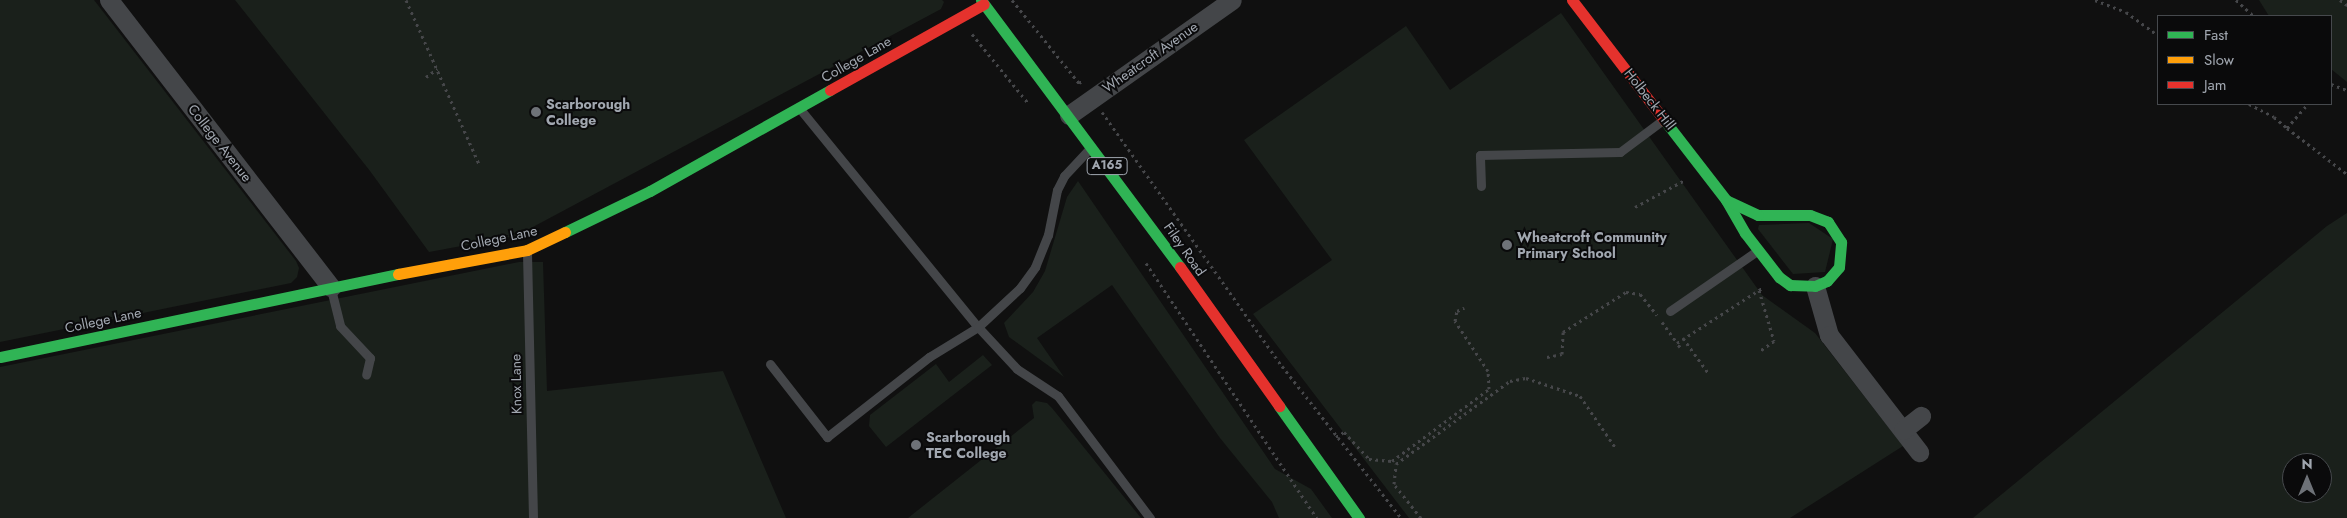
<!DOCTYPE html>
<html>
<head>
<meta charset="utf-8">
<style>
	body { margin:0 }
	#map { position:relative; width:2347px; height:518px; overflow:hidden; background:#101010; font-family:Jost,sans-serif }
	div>[style] { position:absolute }
	.green>* { inset:0; background:#1a201b }
	.path>* { height:3px; margin-top:-1.5px; transform-origin:0; background:repeating-linear-gradient(90deg,#46474a 0 2.5px,transparent 0 6.5px) }
	.lane>* { height:9px; margin:-4.5px; padding:0 4.5px; transform-origin:4.5px; border-radius:4.5px; background:#444649 }
	.street>* { height:19px; margin:-9.5px; padding:0 9.5px; transform-origin:9.5px; border-radius:9.5px; background:#444649 }
	.fast>* { height:11px; margin:-5.5px; padding:0 5.5px; transform-origin:5.5px; border-radius:5.5px; background:#30b455 }
	.slow>* { height:11px; margin:-5.5px; padding:0 5.5px; transform-origin:5.5px; border-radius:5.5px; background:#ff9f0a }
	.jam>* { height:11px; margin:-5.5px; padding:0 5.5px; transform-origin:5.5px; border-radius:5.5px; background:#e5322d }
	.dots>* { width:14px; height:14px; translate:-50% -50%; box-sizing:border-box; border:2px solid #0a0a0b; border-radius:50% }
	span { translate:-50% -50%; white-space:nowrap; text-align:center; line-height:1.15; -webkit-text-stroke:4px #0a0a0b; paint-order:stroke }
	.shield-label span { padding:1px 4px; background:#0a0a0b; border:1px solid; border-radius:4px; -webkit-text-stroke-width:0 }
	.shield-label { font-size:12px; color:#a1a7b0; font-weight:700 }
	.street-label { font-size:14px; color:#a1a7b0 }
	.poi-label { font-size:14px; color:#a1a7b0; font-weight:700 }
	.left { translate:0 -50%; text-align:left }
	.legend { position:absolute; left:2157px; top:15px; width:175px; height:90px; box-sizing:border-box; background:#0a0a0b; border:1px solid #46494d; margin:0; padding:6px 9px; list-style:none; font-size:15px; color:#a1a7b0 }
	.legend li { display:flex; align-items:center; gap:10px; height:25px }
	.legend b { width:25px; border:1px solid #46494d }
	.north { position:absolute; left:2282px; top:453px; width:50px; height:50px; box-sizing:border-box; background:#0a0a0b; border:1px solid #46494d; border-radius:50%; rotate:0deg; font-size:14px; font-weight:700; line-height:20px; text-align:center; color:#a1a7b0 }
	.north::after { content:''; display:block; margin:auto; width:18px; height:22px; background:#6e7278; clip-path:polygon(50% 0,100% 100%,50% 72%,0 100%) }
</style>
</head>
<body>
<div id="map">
	<div class="green">
		<i style="clip-path:polygon(0 0,94px 0,296px 261px,299px 268px,297px 277px,291px 283px,0 342px)"></i>
		<i style="clip-path:polygon(235px 0,942px 0,944px 2px,941px 9px,516px 236px,429px 252px,370px 171px)"></i>
		<i style="clip-path:polygon(2259px 0,2347px 0,2347px 82px,2331px 69px,2331px 16px,2269px 16px)"></i>
		<i style="clip-path:polygon(1561px 13px,1762px 295px,1815px 333px,1903px 446px,1790px 518px,1409px 518px,1253px 314px,1332px 260px,1244px 140px,1406px 26px,1450px 90px)"></i>
		<i style="clip-path:polygon(1078px 181px,1275px 469px,1311px 489px,1332px 518px,1279px 518px,1272px 502px,1220px 438px,1112px 285px,1037px 338px,1064px 377px,1009px 337px,1004px 323px,1033px 292px,1045px 271px,1067px 197px)"></i>
		<i style="clip-path:polygon(evenodd,2347px 213px,2347px 518px,1973px 518px,2327px 226px,2347px 213px,2292px 463px,2322px 463px,2322px 493px,2292px 493px,2292px 463px)"></i>
		<i style="clip-path:polygon(1809px 223px,1833px 239px,1825px 272px,1793px 274px,1758px 229px,1759px 225px)"></i>
		<i style="clip-path:polygon(519px 262px,543px 262px,547px 391px,723px 371px,786px 518px,0 518px,0 367px)"></i>
		<i style="clip-path:polygon(983px 355px,992px 365px,886px 447px,869px 426px,870px 415px,936px 364px,949px 382px)"></i>
		<i style="clip-path:polygon(1036px 401px,1047px 403px,1052px 408px,1141px 518px,908px 518px,1034px 418px,1032px 405px)"></i>
	</div>
	<div class="path">
		<i style="left:406px;top:0;width:180px;rotate:66deg"></i>
		<i style="left:1012px;top:0;width:107px;rotate:51.1deg"></i>
		<i style="left:1079px;top:83px;width:4px;rotate:-34deg"></i>
		<i style="left:2095px;top:0;width:33px;rotate:21deg"></i>
		<i style="left:2126px;top:12px;width:39px;rotate:36deg"></i>
		<i style="left:2236px;top:0;width:24px;rotate:42deg"></i>
		<i style="left:2340px;top:0;width:9px;rotate:36deg"></i>
		<i style="left:972px;top:34px;width:89px;rotate:50.9deg"></i>
		<i style="left:426px;top:77px;width:14px;rotate:-36deg"></i>
		<i style="left:2331px;top:84px;width:17px;rotate:21deg"></i>
		<i style="left:2249px;top:104px;width:28px;rotate:27deg"></i>
		<i style="left:2274px;top:117px;width:17px;rotate:40deg"></i>
		<i style="left:2287px;top:128px;width:32px;rotate:-49deg"></i>
		<i style="left:1102px;top:112px;width:311px;rotate:54.7deg"></i>
		<i style="left:1282px;top:366px;width:193px;rotate:51.9deg"></i>
		<i style="left:2287px;top:128px;width:76px;rotate:37.5deg"></i>
		<i style="left:1635px;top:207px;width:57px;rotate:-28.4deg"></i>
		<i style="left:1146px;top:263px;width:307px;rotate:56.2deg"></i>
		<i style="left:1759px;top:290px;width:53px;rotate:73.6deg"></i>
		<i style="left:1774px;top:341px;width:16px;rotate:145deg"></i>
		<i style="left:1662px;top:322px;width:26px;rotate:54deg"></i>
		<i style="left:1683px;top:338px;width:44px;rotate:54.2deg"></i>
		<i style="left:1680px;top:347px;width:5px;rotate:-127deg"></i>
		<i style="left:1677px;top:343px;width:101px;rotate:-32.9deg"></i>
		<i style="left:1547px;top:357px;width:15px;rotate:-11deg"></i>
		<i style="left:1562px;top:354px;width:22px;rotate:-87deg"></i>
		<i style="left:1563px;top:332px;width:75px;rotate:-32.4deg"></i>
		<i style="left:1626px;top:292px;width:14px;rotate:8deg"></i>
		<i style="left:1640px;top:294px;width:27px;rotate:51deg"></i>
		<i style="left:1336px;top:437px;width:9px;rotate:-32deg"></i>
		<i style="left:1344px;top:432px;width:37px;rotate:47deg"></i>
		<i style="left:1369px;top:459px;width:23px;rotate:5deg"></i>
		<i style="left:1392px;top:461px;width:121px;rotate:-36.6deg"></i>
		<i style="left:1489px;top:389px;width:18px;rotate:-93deg"></i>
		<i style="left:1488px;top:371px;width:60px;rotate:-123.4deg"></i>
		<i style="left:1455px;top:321px;width:10px;rotate:-79deg"></i>
		<i style="left:1457px;top:311px;width:8px;rotate:-23deg"></i>
		<i style="left:1421px;top:518px;width:43px;rotate:-128.5deg"></i>
		<i style="left:1394px;top:484px;width:20px;rotate:-84deg"></i>
		<i style="left:1396px;top:464px;width:141px;rotate:-36.1deg"></i>
		<i style="left:1510px;top:381px;width:16px;rotate:-11deg"></i>
		<i style="left:1526px;top:378px;width:57px;rotate:18.4deg"></i>
		<i style="left:1580px;top:396px;width:62px;rotate:55.5deg"></i>
	</div>
	<div class="lane">
		<i style="left:800px;top:109px;width:281px;rotate:50.8deg"></i>
		<i style="left:978px;top:327px;width:57px;rotate:47.1deg"></i>
		<i style="left:1017px;top:369px;width:49px;rotate:33.4deg"></i>
		<i style="left:1058px;top:396px;width:153px;rotate:53deg"></i>
		<i style="left:1481px;top:186px;width:31px;rotate:-92deg"></i>
		<i style="left:1480px;top:155px;width:140px;rotate:-1.2deg"></i>
		<i style="left:1620px;top:152px;width:54px;rotate:-36.7deg"></i>
		<i style="left:527px;top:253px;width:265px;rotate:88.7deg"></i>
		<i style="left:331px;top:289px;width:38px;rotate:76deg"></i>
		<i style="left:340px;top:326px;width:44px;rotate:46.8deg"></i>
		<i style="left:370px;top:358px;width:17px;rotate:103deg"></i>
		<i style="left:1670px;top:311px;width:106px;rotate:-34.6deg"></i>
		<i style="left:770px;top:364px;width:93px;rotate:52deg"></i>
		<i style="left:827px;top:437px;width:130px;rotate:-38.1deg"></i>
		<i style="left:929px;top:357px;width:57px;rotate:-31.5deg"></i>
		<i style="left:978px;top:327px;width:57px;rotate:-42.9deg"></i>
		<i style="left:1020px;top:288px;width:26px;rotate:-54deg"></i>
		<i style="left:1035px;top:267px;width:35px;rotate:-68deg"></i>
		<i style="left:1048px;top:235px;width:46px;rotate:-78.7deg"></i>
		<i style="left:1057px;top:190px;width:16px;rotate:-63deg"></i>
		<i style="left:1064px;top:176px;width:38px;rotate:-47deg"></i>
	</div>
	<div class="street">
		<i style="left:109px;top:0;width:363px;rotate:52.3deg"></i>
		<i style="left:1069px;top:115px;width:199px;rotate:-35.2deg"></i>
		<i style="left:1815px;top:286px;width:51px;rotate:74.1deg"></i>
		<i style="left:1829px;top:335px;width:148px;rotate:52.4deg"></i>
		<i style="left:1903px;top:430px;width:23px;rotate:-38deg"></i>
	</div>
	<div class="fast">
		<i style="left:981px;top:0;width:333px;rotate:53.3deg"></i>
		<i style="left:1665px;top:121px;width:100px;rotate:52.3deg"></i>
		<i style="left:1726px;top:200px;width:38px;rotate:60deg"></i>
		<i style="left:1745px;top:233px;width:56px;rotate:52.3deg"></i>
		<i style="left:1779px;top:277px;width:14px;rotate:36deg"></i>
		<i style="left:1790px;top:285px;width:25px;rotate:2deg"></i>
		<i style="left:1815px;top:286px;width:13px;rotate:-23deg"></i>
		<i style="left:1827px;top:281px;width:18px;rotate:-49deg"></i>
		<i style="left:1839px;top:267px;width:25px;rotate:-85deg"></i>
		<i style="left:1841px;top:242px;width:24px;rotate:-123deg"></i>
		<i style="left:1828px;top:222px;width:19px;rotate:-159deg"></i>
		<i style="left:1810px;top:215px;width:52px;rotate:180deg"></i>
		<i style="left:1758px;top:215px;width:35px;rotate:-155deg"></i>
		<i style="left:565px;top:232px;width:94px;rotate:-25.8deg"></i>
		<i style="left:650px;top:191px;width:206px;rotate:-29.3deg"></i>
		<i style="left:0;top:357px;width:407px;rotate:-11.8deg"></i>
		<i style="left:1279px;top:406px;width:138px;rotate:54.5deg"></i>
	</div>
	<div class="slow">
		<i style="left:398px;top:274px;width:131px;rotate:-10.5deg"></i>
		<i style="left:527px;top:250px;width:42px;rotate:-25.3deg"></i>
	</div>
	<div class="jam">
		<i style="left:1572px;top:0;width:153px;rotate:52.5deg"></i>
		<i style="left:830px;top:90px;width:176px;rotate:-29.2deg"></i>
		<i style="left:1180px;top:267px;width:171px;rotate:54.5deg"></i>
	</div>
	<div class="dots">
		<i style="left:536px;top:112px;background:#6e7278"></i>
		<i style="left:1507px;top:245px;background:#6e7278"></i>
		<i style="left:916px;top:445px;background:#6e7278"></i>
	</div>
	<div class="shield-label">
		<span style="left:1107px;top:166px">A165</span>
	</div>
	<div class="street-label">
		<span style="left:1150px;top:57px;rotate:-35deg">Wheatcroft Avenue</span>
		<span style="left:856px;top:59px;rotate:-30deg">College Lane</span>
		<span style="left:1650px;top:99px;rotate:52deg">Holbeck Hill</span>
		<span style="left:220px;top:143px;rotate:52deg">College Avenue</span>
		<span style="left:499px;top:238px;rotate:-12deg">College Lane</span>
		<span style="left:1185px;top:249px;rotate:55deg">Filey Road</span>
		<span style="left:103px;top:320px;rotate:-12deg">College Lane</span>
		<span style="left:516px;top:384px;rotate:-91deg">Knox Lane</span>
	</div>
	<div class="poi-label">
		<span class="left" style="left:546px;top:112px">Scarborough<br>College</span>
		<span class="left" style="left:1517px;top:245px">Wheatcroft Community<br>Primary School</span>
		<span class="left" style="left:926px;top:445px">Scarborough<br>TEC College</span>
	</div>
	<ul class="legend">
	<li><b style="height:6px;background:#30b455"></b>Fast</li>
	<li><b style="height:6px;background:#ff9f0a"></b>Slow</li>
	<li><b style="height:6px;background:#e5322d"></b>Jam</li>
	</ul>
	<div class="north">N</div>
</div>
</body>
</html>
